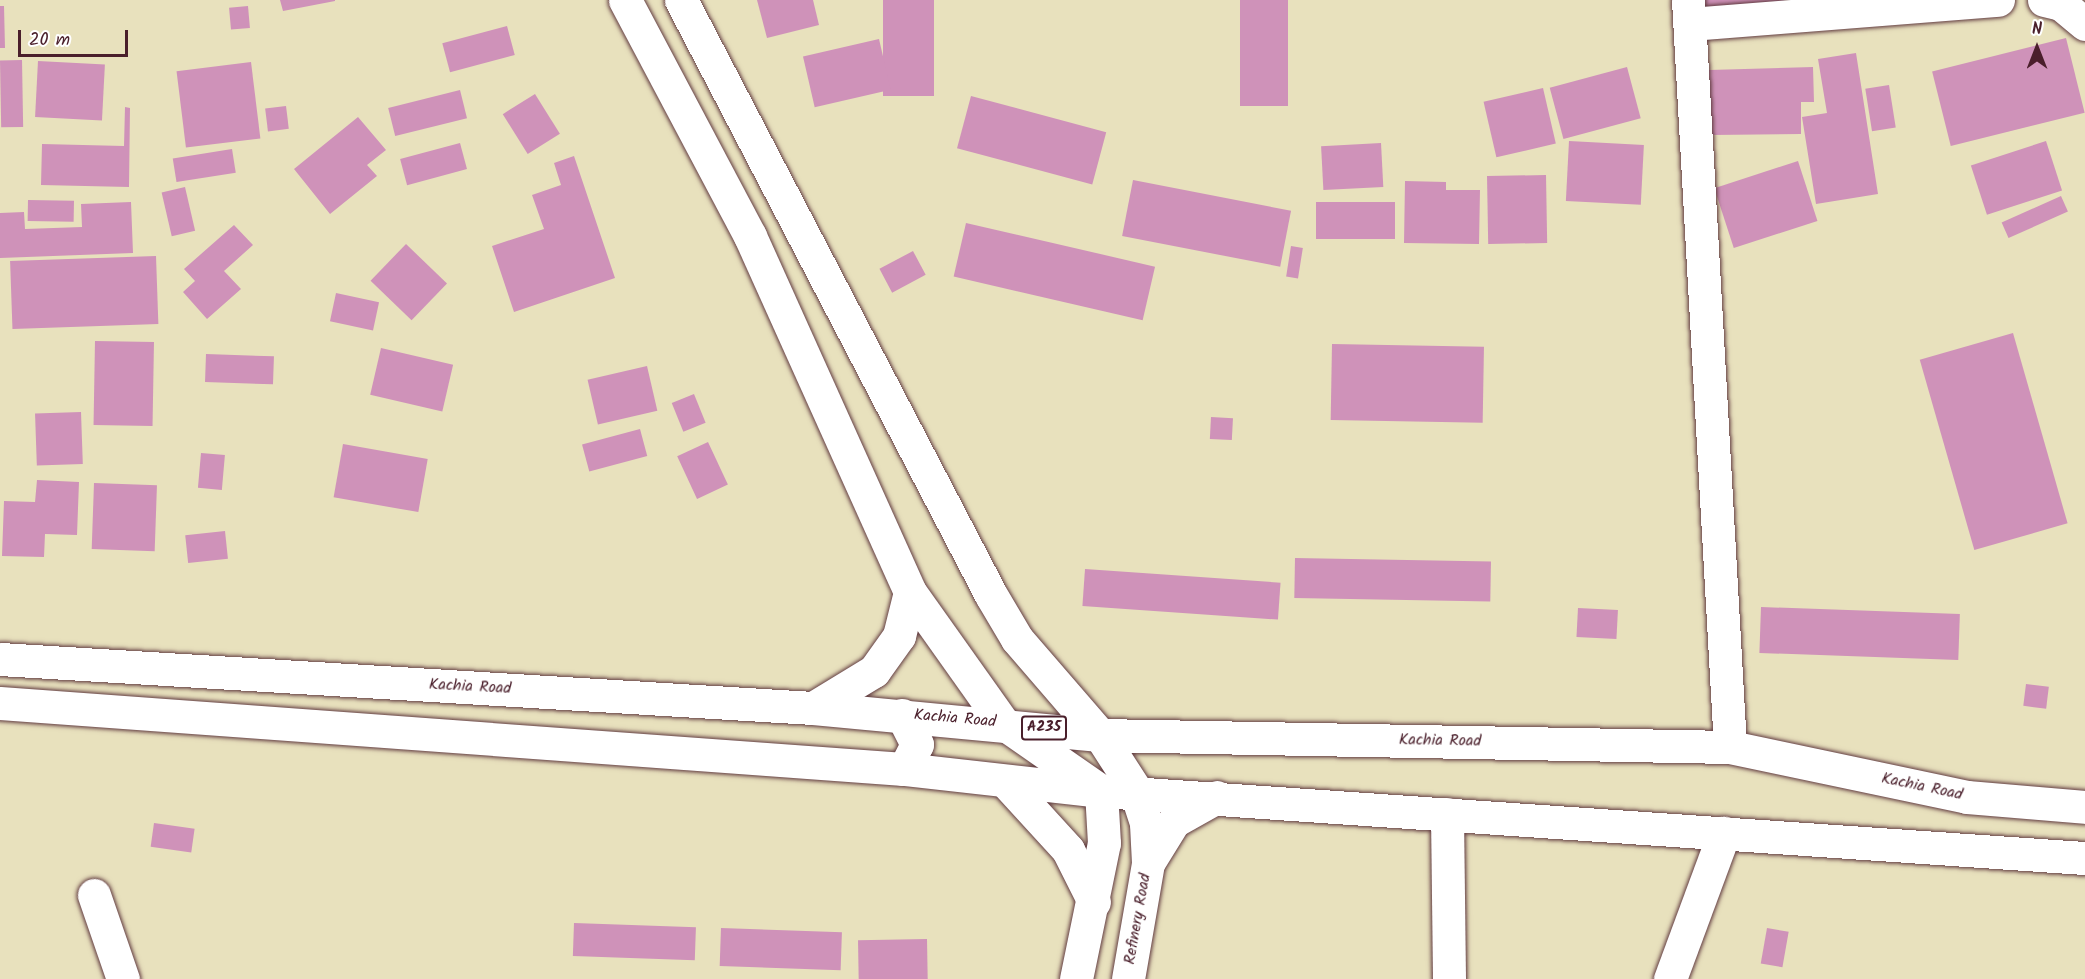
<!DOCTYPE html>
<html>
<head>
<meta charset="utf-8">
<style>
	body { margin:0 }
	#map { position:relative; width:2085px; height:979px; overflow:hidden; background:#e8e1bd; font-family:Kalam,sans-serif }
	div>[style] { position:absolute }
	.building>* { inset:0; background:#cf92b9; transform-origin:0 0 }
	.roads { filter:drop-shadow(0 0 2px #623c41) drop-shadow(0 0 2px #623c41) }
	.minor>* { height:33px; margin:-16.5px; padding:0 16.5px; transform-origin:16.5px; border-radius:16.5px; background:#fff }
	.major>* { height:33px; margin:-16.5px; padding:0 16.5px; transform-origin:16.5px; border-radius:16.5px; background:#fff }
	.highway>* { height:33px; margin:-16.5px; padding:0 16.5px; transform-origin:16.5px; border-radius:16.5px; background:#fff }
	span { translate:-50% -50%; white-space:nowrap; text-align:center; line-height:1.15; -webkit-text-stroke:4.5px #fff; paint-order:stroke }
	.shield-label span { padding:2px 4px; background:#fff; border:2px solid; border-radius:4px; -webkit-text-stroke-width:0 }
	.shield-label { font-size:15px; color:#4a1f2b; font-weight:700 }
	.street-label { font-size:16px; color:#4a1f2b }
	.north { position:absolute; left:2007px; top:18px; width:60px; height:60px; -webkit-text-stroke:4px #fff; paint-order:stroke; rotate:0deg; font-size:16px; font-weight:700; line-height:24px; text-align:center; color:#4a1f2b }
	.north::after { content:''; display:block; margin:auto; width:21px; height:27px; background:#4a1f2b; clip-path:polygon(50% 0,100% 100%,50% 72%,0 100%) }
	.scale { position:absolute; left:18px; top:30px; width:110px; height:27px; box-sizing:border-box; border:3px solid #4a1f2b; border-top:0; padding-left:8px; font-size:18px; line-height:21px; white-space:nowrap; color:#4a1f2b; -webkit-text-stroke:4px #fff; paint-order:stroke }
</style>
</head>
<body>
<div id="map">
	<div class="building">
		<i style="clip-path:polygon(280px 0,335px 0,335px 1px,283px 11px)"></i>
		<i style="clip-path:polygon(757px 0,813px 0,819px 25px,767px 38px)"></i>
		<i style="left:883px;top:0;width:51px;height:96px"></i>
		<i style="left:1240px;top:0;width:48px;height:106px"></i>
		<i style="clip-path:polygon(1703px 0,1784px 0,1785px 12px,1703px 14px)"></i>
		<i style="clip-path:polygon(0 6px,4px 6px,5px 48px,0 48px)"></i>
		<i style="left:248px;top:6px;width:22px;height:19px;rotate:85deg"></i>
		<i style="left:507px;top:26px;width:30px;height:67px;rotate:75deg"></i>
		<i style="left:2066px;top:38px;width:77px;height:138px;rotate:76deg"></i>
		<i style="left:879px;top:39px;width:52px;height:78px;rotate:77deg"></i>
		<i style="clip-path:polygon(1856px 53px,1878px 194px,1816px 204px,1802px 117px,1827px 113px,1818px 59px)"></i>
		<i style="left:22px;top:60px;width:67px;height:22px;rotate:89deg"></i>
		<i style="left:38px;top:61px;width:67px;height:56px;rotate:3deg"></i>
		<i style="left:251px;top:62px;width:77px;height:75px;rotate:83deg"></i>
		<i style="left:1627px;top:67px;width:53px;height:80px;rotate:75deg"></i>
		<i style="clip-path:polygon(1813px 67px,1814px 102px,1801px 102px,1801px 134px,1711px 135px,1709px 70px)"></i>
		<i style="left:1889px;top:85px;width:43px;height:24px;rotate:81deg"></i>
		<i style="left:1543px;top:88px;width:57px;height:61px;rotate:77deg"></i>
		<i style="left:460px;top:90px;width:29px;height:74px;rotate:76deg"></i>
		<i style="left:535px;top:94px;width:47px;height:38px;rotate:58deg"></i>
		<i style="left:971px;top:96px;width:140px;height:54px;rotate:15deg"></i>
		<i style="left:286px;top:106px;width:23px;height:21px;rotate:83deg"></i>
		<i style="clip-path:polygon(125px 107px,130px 108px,129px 187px,41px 185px,42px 144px,124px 146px)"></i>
		<i style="clip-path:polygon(358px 117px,386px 150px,367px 165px,377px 176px,330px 214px,294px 169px)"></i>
		<i style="left:1569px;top:141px;width:75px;height:60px;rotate:3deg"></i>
		<i style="left:2046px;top:141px;width:52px;height:79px;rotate:72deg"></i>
		<i style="left:460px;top:143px;width:27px;height:62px;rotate:75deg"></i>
		<i style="left:1381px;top:143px;width:44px;height:60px;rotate:87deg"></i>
		<i style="left:232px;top:149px;width:24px;height:60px;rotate:81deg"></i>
		<i style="clip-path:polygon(574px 156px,615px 278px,514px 312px,492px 246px,544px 229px,532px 195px,561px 185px,554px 163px)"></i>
		<i style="left:1798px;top:161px;width:63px;height:88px;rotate:72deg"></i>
		<i style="left:1546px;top:175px;width:68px;height:59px;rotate:89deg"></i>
		<i style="left:1133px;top:180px;width:161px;height:57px;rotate:11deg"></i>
		<i style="clip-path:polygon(1405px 181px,1446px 182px,1446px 190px,1480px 190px,1479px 244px,1404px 243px)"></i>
		<i style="left:185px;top:187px;width:45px;height:24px;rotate:77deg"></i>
		<i style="left:2061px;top:196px;width:17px;height:65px;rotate:66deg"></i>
		<i style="left:28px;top:200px;width:46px;height:21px;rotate:1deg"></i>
		<i style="clip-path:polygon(131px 202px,133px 253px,0 258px,0 213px,24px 212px,25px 229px,82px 227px,81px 204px)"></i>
		<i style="left:1395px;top:202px;width:37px;height:79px;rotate:90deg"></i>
		<i style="left:966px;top:223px;width:194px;height:55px;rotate:13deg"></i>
		<i style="clip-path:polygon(234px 225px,253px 245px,224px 271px,241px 289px,207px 319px,183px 292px,195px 281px,184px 269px)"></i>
		<i style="left:406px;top:244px;width:57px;height:51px;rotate:44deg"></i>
		<i style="left:1291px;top:246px;width:12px;height:31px;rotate:9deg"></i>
		<i style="left:913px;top:251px;width:27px;height:38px;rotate:62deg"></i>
		<i style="left:156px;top:256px;width:68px;height:146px;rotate:88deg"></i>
		<i style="left:336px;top:293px;width:44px;height:29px;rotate:12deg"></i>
		<i style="left:2013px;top:333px;width:198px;height:97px;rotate:74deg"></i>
		<i style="left:95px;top:341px;width:59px;height:84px;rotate:1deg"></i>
		<i style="left:1332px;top:344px;width:152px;height:76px;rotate:1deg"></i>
		<i style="left:381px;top:348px;width:74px;height:48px;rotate:13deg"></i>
		<i style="left:206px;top:354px;width:68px;height:28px;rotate:2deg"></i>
		<i style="left:647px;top:366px;width:46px;height:61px;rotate:77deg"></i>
		<i style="left:694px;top:394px;width:31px;height:24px;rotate:68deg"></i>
		<i style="left:81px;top:412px;width:52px;height:46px;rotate:88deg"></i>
		<i style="left:1211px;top:417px;width:22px;height:22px;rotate:3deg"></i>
		<i style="left:640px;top:429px;width:28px;height:60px;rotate:75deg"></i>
		<i style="left:708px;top:442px;width:47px;height:34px;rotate:65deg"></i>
		<i style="left:343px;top:444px;width:86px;height:54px;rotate:10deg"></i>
		<i style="left:201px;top:453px;width:24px;height:35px;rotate:5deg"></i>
		<i style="clip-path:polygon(37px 480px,79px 482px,77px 535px,45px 534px,44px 557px,2px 556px,4px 501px,35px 502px)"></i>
		<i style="left:94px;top:483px;width:63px;height:66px;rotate:2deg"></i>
		<i style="left:225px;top:531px;width:28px;height:40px;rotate:84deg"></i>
		<i style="left:1295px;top:558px;width:196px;height:40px;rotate:1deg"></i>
		<i style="left:1085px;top:569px;width:196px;height:37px;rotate:4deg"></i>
		<i style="left:1761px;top:607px;width:199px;height:46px;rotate:2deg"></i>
		<i style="left:1578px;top:608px;width:40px;height:29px;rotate:3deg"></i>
		<i style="left:2026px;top:684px;width:23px;height:22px;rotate:7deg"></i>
		<i style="left:154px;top:823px;width:41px;height:24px;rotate:8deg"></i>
		<i style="left:574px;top:923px;width:122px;height:33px;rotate:2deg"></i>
		<i style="left:721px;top:928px;width:121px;height:38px;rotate:2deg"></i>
		<i style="left:1767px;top:928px;width:22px;height:36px;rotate:10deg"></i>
		<i style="left:927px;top:939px;width:40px;height:69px;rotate:89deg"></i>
	</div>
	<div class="roads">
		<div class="minor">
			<i style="left:1688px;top:0;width:748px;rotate:86.78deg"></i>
			<i style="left:2044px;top:0;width:17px;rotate:13deg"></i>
			<i style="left:2061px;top:4px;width:31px;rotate:40deg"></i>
			<i style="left:1690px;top:24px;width:309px;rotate:-4.5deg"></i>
			<i style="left:1447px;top:814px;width:165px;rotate:89.3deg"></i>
			<i style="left:94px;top:895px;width:89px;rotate:71deg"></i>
			<i style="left:1076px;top:979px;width:139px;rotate:-78.4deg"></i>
			<i style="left:1104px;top:843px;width:52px;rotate:-93.3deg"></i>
			<i style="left:1128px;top:979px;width:118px;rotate:-80.2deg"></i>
			<i style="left:1148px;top:863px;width:40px;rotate:-92.9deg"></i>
			<i style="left:1146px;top:823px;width:36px;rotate:-108deg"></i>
			<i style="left:1670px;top:979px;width:156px;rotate:-69.7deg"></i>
		</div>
		<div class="major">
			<i style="left:625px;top:0;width:267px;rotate:62.1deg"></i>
			<i style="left:750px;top:236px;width:390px;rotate:65.8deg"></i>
			<i style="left:910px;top:592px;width:161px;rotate:54.6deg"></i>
			<i style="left:1003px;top:723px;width:119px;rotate:34.8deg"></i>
			<i style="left:681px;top:0;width:671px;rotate:62.48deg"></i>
			<i style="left:991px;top:595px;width:51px;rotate:59.4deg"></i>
			<i style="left:1017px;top:639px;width:127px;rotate:49.2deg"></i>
			<i style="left:1100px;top:735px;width:64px;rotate:57.1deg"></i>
		</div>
		<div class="highway">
			<i style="left:0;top:659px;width:814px;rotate:3.45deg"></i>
			<i style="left:813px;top:708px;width:288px;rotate:5.4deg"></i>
			<i style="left:1100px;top:735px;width:630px;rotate:1.09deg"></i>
			<i style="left:1730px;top:747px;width:242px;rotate:11.9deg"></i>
			<i style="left:1967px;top:797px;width:118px;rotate:4.8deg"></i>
			<i style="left:0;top:703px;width:906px;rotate:4.18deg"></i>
			<i style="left:904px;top:769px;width:198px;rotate:6.4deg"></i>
			<i style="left:1101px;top:791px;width:986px;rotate:3.9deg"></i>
			<i style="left:813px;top:708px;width:71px;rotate:-31.2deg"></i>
			<i style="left:874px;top:671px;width:43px;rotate:-54.5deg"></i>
			<i style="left:899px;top:636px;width:45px;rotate:-76deg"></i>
			<i style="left:902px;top:715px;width:33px;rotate:63deg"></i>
			<i style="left:917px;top:744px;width:28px;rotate:117deg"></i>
			<i style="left:1006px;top:782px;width:92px;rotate:47.6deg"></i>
			<i style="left:1068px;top:850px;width:58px;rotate:63.4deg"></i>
			<i style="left:1148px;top:863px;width:49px;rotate:-58.2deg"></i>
			<i style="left:1174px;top:821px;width:49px;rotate:-29.2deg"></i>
		</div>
	</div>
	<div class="shield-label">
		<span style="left:1044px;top:728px">A235</span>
	</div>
	<div class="street-label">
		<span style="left:470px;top:687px;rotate:3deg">Kachia Road</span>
		<span style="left:955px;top:719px;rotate:5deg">Kachia Road</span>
		<span style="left:1440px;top:741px;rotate:1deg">Kachia Road</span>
		<span style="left:1922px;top:787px;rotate:12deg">Kachia Road</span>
		<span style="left:1138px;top:919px;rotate:-80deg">Refinery Road</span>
	</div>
	<div class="north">N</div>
	<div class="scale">20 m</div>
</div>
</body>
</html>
